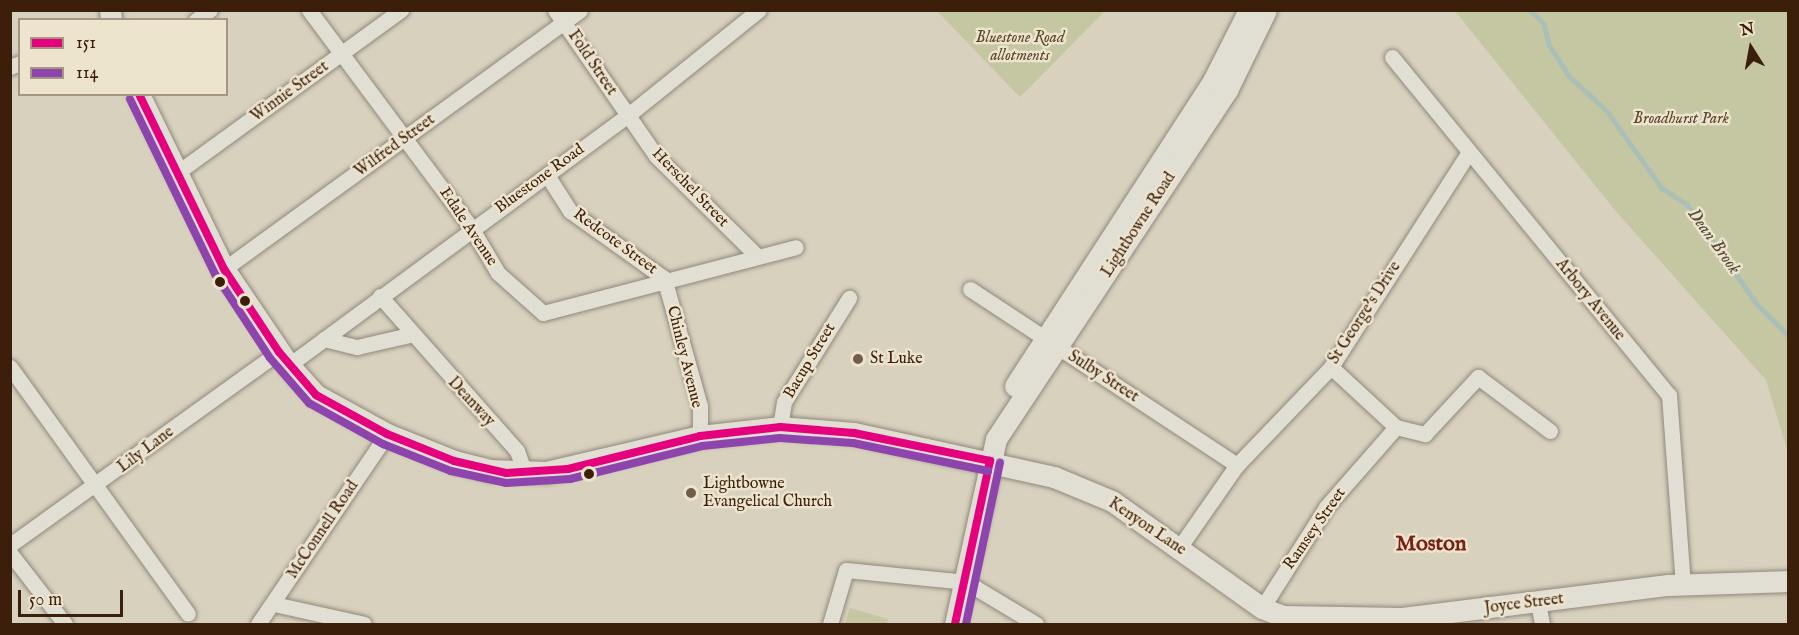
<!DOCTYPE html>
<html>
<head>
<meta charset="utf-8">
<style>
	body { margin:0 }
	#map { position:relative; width:1799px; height:635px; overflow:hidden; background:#d8d1be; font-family:"IM FELL English",serif }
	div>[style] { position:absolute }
	.green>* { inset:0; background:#c5c6a2 }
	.stream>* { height:4.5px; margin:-2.25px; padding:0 2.25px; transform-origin:2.25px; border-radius:2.25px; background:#aac0b6 }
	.roads { filter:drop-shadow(0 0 2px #90887b) drop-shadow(0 0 2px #90887b) }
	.street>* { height:15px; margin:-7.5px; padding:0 7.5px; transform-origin:7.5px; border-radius:7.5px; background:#e1ded4 }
	.secondary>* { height:21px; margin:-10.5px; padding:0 10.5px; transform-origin:10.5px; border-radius:10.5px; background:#e1ded4 }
	.bus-1>* { height:8px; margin:-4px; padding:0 4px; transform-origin:4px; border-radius:4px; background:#e5007d }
	.bus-2>* { height:8px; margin:-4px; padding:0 4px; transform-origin:4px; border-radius:4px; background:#8e44ad }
	.dots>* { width:16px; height:16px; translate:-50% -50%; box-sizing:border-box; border:3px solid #ede4ce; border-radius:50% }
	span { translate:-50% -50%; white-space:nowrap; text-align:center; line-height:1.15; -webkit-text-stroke:5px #ede4ce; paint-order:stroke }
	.park-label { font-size:16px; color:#5a462b; font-style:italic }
	.street-label { font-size:16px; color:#3c1f0b }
	.poi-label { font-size:16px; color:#3c1f0b }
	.left { translate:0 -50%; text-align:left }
	.water-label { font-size:18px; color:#574d3d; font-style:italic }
	.district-label { font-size:22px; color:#7a1f14; font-weight:700 }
	.frame { position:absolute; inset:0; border:12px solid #3c1f0b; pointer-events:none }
	.legend { position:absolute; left:18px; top:18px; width:210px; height:78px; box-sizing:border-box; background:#ede4ce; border:2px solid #a69580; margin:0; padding:8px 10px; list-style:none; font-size:18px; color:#3c1f0b }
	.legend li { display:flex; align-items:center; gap:12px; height:30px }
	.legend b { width:30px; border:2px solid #a69580 }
	.north { position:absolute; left:1721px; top:18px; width:60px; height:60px; -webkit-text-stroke:4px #ede4ce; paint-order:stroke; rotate:349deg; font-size:16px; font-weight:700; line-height:24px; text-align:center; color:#3c1f0b }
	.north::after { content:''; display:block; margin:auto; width:21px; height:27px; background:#3c1f0b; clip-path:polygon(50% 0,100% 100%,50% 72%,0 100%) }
	.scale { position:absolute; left:18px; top:590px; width:105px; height:27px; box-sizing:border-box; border:3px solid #3c1f0b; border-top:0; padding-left:8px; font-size:18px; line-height:21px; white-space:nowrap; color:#3c1f0b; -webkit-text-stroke:4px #ede4ce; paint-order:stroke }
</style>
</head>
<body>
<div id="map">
	<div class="green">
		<i style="clip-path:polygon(937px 11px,1105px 11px,1020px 97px)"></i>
		<i style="clip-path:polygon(1455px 11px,1788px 11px,1788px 453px,1766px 380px,1614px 209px)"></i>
		<i style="clip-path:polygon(850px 608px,888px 619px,887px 624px,845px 624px)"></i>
	</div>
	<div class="stream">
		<i style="left:1530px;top:10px;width:19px;rotate:43deg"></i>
		<i style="left:1544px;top:23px;width:22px;rotate:77deg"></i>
		<i style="left:1549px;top:44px;width:36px;rotate:58deg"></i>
		<i style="left:1568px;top:75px;width:53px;rotate:42.7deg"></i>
		<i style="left:1607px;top:111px;width:95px;rotate:54.5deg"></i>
		<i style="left:1662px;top:188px;width:30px;rotate:33deg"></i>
		<i style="left:1687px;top:204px;width:122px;rotate:55deg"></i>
		<i style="left:1757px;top:304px;width:44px;rotate:45deg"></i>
	</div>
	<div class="roads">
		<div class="street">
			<i style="left:309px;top:10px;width:273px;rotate:53.3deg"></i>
			<i style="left:472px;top:229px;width:51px;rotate:59.4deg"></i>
			<i style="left:498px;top:273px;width:60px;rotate:41.6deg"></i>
			<i style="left:543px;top:313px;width:261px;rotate:-14.6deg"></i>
			<i style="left:555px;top:10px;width:178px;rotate:55.3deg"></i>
			<i style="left:656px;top:156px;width:142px;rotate:44.7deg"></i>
			<i style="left:196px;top:20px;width:17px;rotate:-36deg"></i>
			<i style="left:1392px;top:57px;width:437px;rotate:50.7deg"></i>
			<i style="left:1669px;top:395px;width:190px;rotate:85.8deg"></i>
			<i style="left:10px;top:67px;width:11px;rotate:-22deg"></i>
			<i style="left:178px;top:172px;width:276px;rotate:-36deg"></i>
			<i style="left:547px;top:175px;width:43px;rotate:57.4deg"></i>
			<i style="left:570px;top:211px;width:115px;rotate:35.5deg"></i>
			<i style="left:664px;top:278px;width:133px;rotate:74.3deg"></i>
			<i style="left:700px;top:406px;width:30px;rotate:90deg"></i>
			<i style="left:224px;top:269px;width:440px;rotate:-36deg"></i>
			<i style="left:970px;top:289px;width:320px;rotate:33.4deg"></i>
			<i style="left:380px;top:296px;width:207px;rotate:48.5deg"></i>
			<i style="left:517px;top:451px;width:23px;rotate:70deg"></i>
			<i style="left:324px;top:339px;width:34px;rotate:14deg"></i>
			<i style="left:357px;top:347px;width:53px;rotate:-13deg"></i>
			<i style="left:289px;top:365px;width:420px;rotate:-36.4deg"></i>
			<i style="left:627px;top:116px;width:169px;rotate:-38.8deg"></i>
			<i style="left:10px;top:367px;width:304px;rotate:54.2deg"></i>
			<i style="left:1331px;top:367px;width:88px;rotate:42.7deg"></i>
			<i style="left:1396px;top:427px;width:30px;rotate:14deg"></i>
			<i style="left:1425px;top:434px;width:78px;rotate:-47.1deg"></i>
			<i style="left:1478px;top:377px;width:90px;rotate:36.9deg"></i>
			<i style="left:780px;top:427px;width:25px;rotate:-81deg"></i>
			<i style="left:784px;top:402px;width:123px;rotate:-58deg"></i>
			<i style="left:10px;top:545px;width:331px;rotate:-35.7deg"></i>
			<i style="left:1179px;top:548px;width:101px;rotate:-55.1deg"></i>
			<i style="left:1237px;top:465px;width:136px;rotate:-46.2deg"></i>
			<i style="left:1331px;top:367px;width:255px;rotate:-57.3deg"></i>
			<i style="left:10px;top:553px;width:90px;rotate:52.2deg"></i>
			<i style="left:1538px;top:603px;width:21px;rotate:79deg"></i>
			<i style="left:274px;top:604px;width:92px;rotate:12.5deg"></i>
			<i style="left:1262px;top:608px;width:120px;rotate:-57.6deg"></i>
			<i style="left:1326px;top:507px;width:106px;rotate:-48.8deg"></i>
			<i style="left:258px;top:624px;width:230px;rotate:-55.8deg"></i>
			<i style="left:830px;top:624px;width:56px;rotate:-73.5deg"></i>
			<i style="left:846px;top:570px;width:121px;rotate:5.7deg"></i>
			<i style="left:966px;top:582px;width:82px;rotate:31deg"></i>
		</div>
		<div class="secondary">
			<i style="left:110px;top:10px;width:10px;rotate:84deg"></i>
			<i style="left:139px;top:94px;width:195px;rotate:64.1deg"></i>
			<i style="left:224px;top:269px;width:116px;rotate:55.9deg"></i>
			<i style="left:289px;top:365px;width:40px;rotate:48deg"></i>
			<i style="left:316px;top:395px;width:81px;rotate:28.8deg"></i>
			<i style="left:387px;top:434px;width:72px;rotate:21.9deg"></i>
			<i style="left:454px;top:461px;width:36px;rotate:14deg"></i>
			<i style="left:489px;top:470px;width:57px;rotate:2deg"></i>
			<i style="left:546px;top:472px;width:158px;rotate:-13.2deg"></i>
			<i style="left:700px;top:436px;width:81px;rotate:-6.4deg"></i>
			<i style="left:780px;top:427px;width:74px;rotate:4.6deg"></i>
			<i style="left:854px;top:433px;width:205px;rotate:12.4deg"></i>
			<i style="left:1054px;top:477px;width:63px;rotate:22.5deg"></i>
			<i style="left:1112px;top:501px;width:184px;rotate:35.5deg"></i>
			<i style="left:1262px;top:608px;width:22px;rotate:21deg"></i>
			<i style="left:1283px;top:616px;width:119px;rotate:1deg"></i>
			<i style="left:1402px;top:618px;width:268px;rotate:-7.1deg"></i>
			<i style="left:1668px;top:585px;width:120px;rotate:-1.9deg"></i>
			<i style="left:1015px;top:386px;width:364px;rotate:-57deg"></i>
			<i style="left:1213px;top:81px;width:80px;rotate:-63.1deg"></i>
			<i style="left:955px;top:624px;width:189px;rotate:-77.5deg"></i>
			<i style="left:996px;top:439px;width:419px;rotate:-56.5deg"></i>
			<i style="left:1227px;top:90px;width:89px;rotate:-64deg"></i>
		</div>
	</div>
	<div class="bus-1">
		<i style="left:139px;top:94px;width:195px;rotate:64.1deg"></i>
		<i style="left:224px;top:269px;width:100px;rotate:56.5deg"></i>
		<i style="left:279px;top:352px;width:57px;rotate:49.3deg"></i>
		<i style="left:316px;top:395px;width:81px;rotate:28.8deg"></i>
		<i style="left:387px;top:434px;width:72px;rotate:21.9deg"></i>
		<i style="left:454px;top:461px;width:53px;rotate:13deg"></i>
		<i style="left:506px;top:473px;width:62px;rotate:-3.7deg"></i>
		<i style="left:568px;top:469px;width:136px;rotate:-14deg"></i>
		<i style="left:700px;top:436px;width:81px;rotate:-6.4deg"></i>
		<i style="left:780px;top:427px;width:74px;rotate:4.6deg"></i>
		<i style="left:854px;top:433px;width:139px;rotate:11.6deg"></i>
		<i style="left:955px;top:624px;width:167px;rotate:-77.9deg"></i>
	</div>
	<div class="bus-2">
		<i style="left:130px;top:99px;width:195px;rotate:64.1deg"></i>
		<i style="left:215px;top:274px;width:100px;rotate:56.8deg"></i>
		<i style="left:270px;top:358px;width:60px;rotate:49.1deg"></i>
		<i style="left:309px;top:403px;width:85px;rotate:29deg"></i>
		<i style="left:383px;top:444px;width:73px;rotate:21.7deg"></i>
		<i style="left:451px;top:471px;width:56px;rotate:12.3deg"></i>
		<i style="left:506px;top:483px;width:64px;rotate:-3.6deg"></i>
		<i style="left:570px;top:479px;width:136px;rotate:-14deg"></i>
		<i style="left:702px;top:446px;width:78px;rotate:-5.9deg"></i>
		<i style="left:780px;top:438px;width:73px;rotate:3.9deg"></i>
		<i style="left:853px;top:443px;width:138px;rotate:11.7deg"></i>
		<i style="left:966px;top:624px;width:165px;rotate:-78.1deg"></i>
	</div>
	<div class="dots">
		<i style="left:220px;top:282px;background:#3c1f0b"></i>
		<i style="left:245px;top:301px;background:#3c1f0b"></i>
		<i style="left:858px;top:359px;background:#735d4a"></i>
		<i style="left:589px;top:474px;background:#3c1f0b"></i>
		<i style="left:691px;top:493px;background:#735d4a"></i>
	</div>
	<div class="park-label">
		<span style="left:1020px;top:47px">Bluestone Road<br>allotments</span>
		<span style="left:1681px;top:119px">Broadhurst Park</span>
	</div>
	<div class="street-label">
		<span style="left:592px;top:63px;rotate:56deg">Fold Street</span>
		<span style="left:290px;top:92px;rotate:-36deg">Winnie Street</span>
		<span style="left:395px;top:146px;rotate:-36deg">Wilfred Street</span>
		<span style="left:540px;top:179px;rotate:-36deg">Bluestone Road</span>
		<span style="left:690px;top:188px;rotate:46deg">Herschel Street</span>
		<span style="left:1139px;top:225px;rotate:-57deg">Lightbowne Road</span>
		<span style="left:468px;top:227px;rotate:56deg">Edale Avenue</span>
		<span style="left:615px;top:242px;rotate:36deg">Redcote Street</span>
		<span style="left:1590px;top:300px;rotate:51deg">Arbory Avenue</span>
		<span style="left:1365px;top:313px;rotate:-57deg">St George's Drive</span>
		<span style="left:684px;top:357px;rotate:76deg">Chinley Avenue</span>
		<span style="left:810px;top:361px;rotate:-59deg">Bacup Street</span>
		<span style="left:1103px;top:377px;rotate:33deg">Sulby Street</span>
		<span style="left:471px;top:402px;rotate:47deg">Deanway</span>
		<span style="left:146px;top:450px;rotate:-37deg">Lily Lane</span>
		<span style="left:1147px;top:527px;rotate:34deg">Kenyon Lane</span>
		<span style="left:1315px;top:529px;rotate:-55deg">Ramsey Street</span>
		<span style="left:323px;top:530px;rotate:-56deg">McConnell Road</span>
		<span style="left:1524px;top:604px;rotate:-7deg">Joyce Street</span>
	</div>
	<div class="poi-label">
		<span class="left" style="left:870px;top:359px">St Luke</span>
		<span class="left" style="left:703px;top:493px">Lightbowne<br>Evangelical Church</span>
	</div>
	<div class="water-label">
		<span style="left:1713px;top:242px;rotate:54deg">Dean Brook</span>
	</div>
	<div class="district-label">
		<span style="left:1431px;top:545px">Moston</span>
	</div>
	<div class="frame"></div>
	<ul class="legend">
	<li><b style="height:8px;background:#e5007d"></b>151</li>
	<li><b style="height:8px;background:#8e44ad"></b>114</li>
	</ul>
	<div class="north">N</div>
	<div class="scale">50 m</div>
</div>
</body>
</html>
